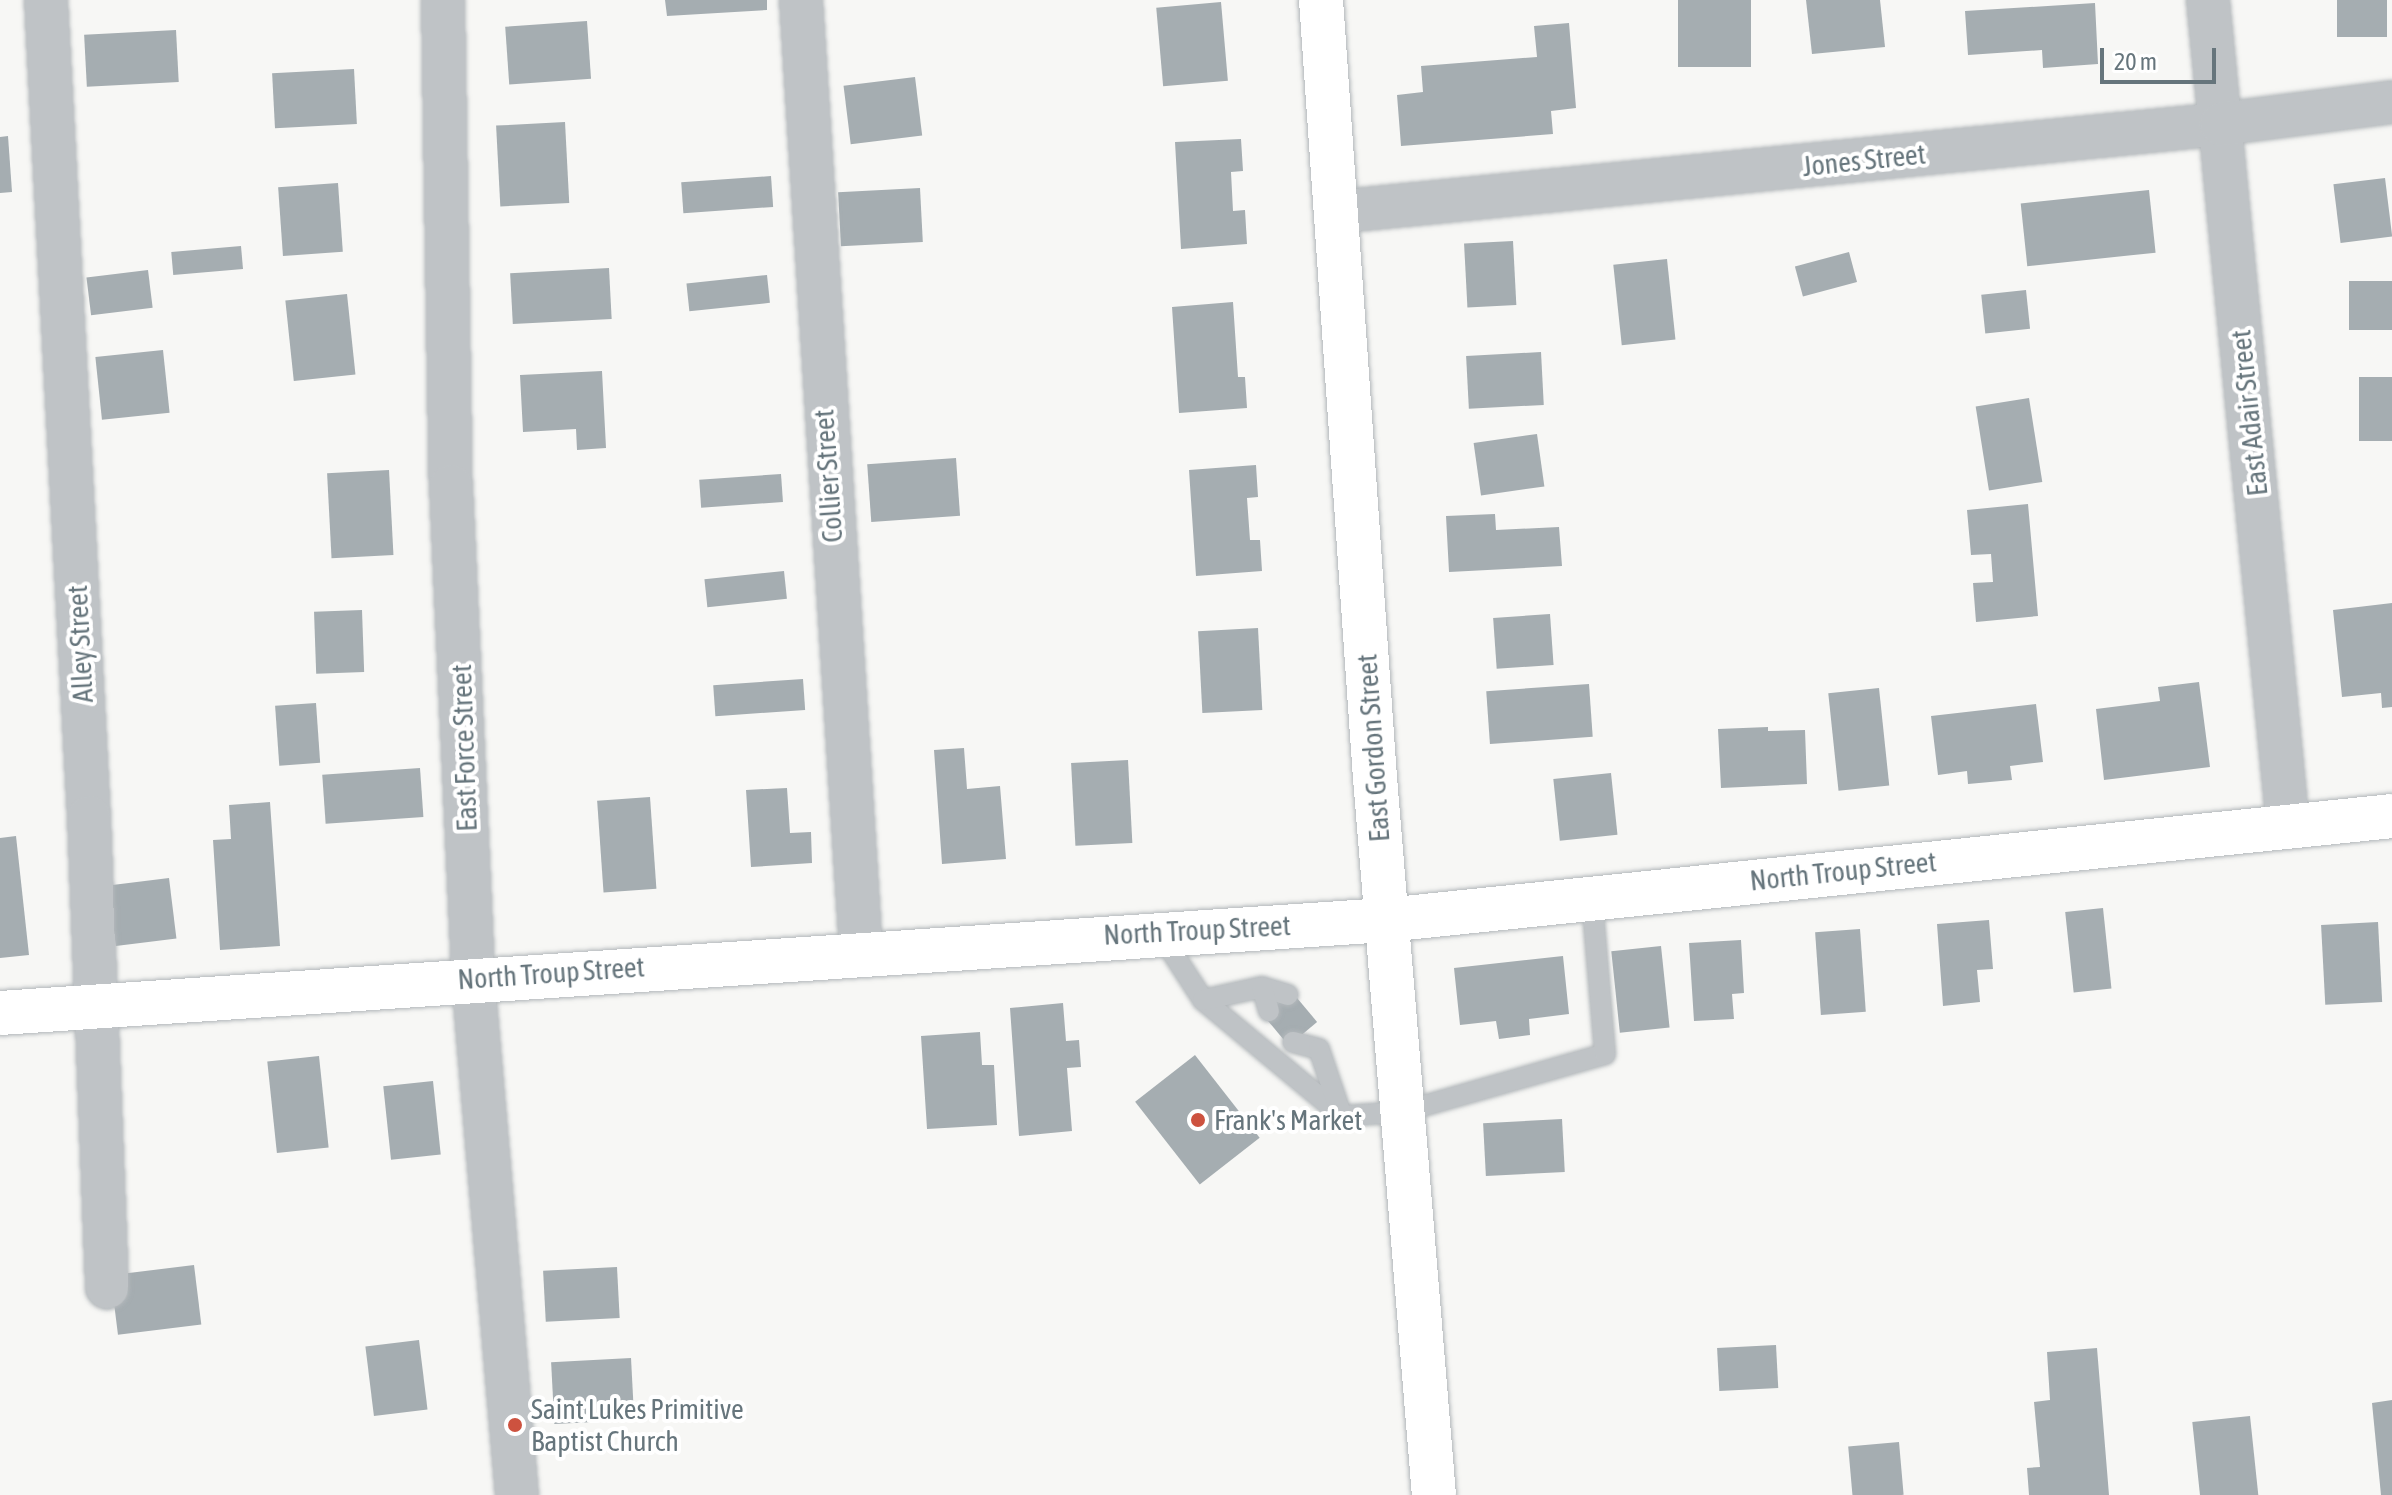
<!DOCTYPE html>
<html>
<head>
<meta charset="utf-8">
<style>
	body { margin:0 }
	#map { position:relative; width:2392px; height:1495px; overflow:hidden; background:#f7f7f5; font-family:"Asap Condensed",sans-serif }
	div>[style] { position:absolute }
	.building>* { inset:0; background:#a5adb1; transform-origin:0 0 }
	.roads { filter:drop-shadow(0 0 2px #b2b7ba) drop-shadow(0 0 2px #b2b7ba) }
	.lane>* { height:20px; margin:-10px; padding:0 10px; transform-origin:10px; border-radius:10px; background:#bfc3c6 }
	.street>* { height:42px; margin:-21px; padding:0 21px; transform-origin:21px; border-radius:21px; background:#bfc3c6 }
	.secondary>* { height:44px; margin:-22px; padding:0 22px; transform-origin:22px; border-radius:22px; background:#fff }
	.dots>* { width:22px; height:22px; translate:-50% -50%; box-sizing:border-box; border:4px solid #fff; border-radius:50% }
	span { translate:-50% -50%; white-space:nowrap; text-align:center; line-height:1.15; -webkit-text-stroke:8px #fff; paint-order:stroke }
	.street-label { font-size:28px; color:#66757c }
	.poi-label { font-size:28px; color:#66757c }
	.left { translate:0 -50%; text-align:left }
	.scale { position:absolute; left:2100px; top:48px; width:116px; height:36px; box-sizing:border-box; border:4px solid #66757c; border-top:0; padding-left:10px; font-size:24px; line-height:28px; white-space:nowrap; color:#66757c; -webkit-text-stroke:6px #fff; paint-order:stroke }
</style>
</head>
<body>
<div id="map">
	<div class="building">
		<i style="clip-path:polygon(665px 0,767px 0,767px 10px,667px 16px)"></i>
		<i style="left:1678px;top:0;width:73px;height:67px"></i>
		<i style="clip-path:polygon(1806px 0,1880px 0,1885px 47px,1812px 54px)"></i>
		<i style="left:2337px;top:0;width:50px;height:37px"></i>
		<i style="left:1221px;top:2px;width:79px;height:65px;rotate:85deg"></i>
		<i style="clip-path:polygon(2095px 3px,2098px 64px,2043px 68px,2042px 50px,1968px 55px,1965px 11px)"></i>
		<i style="left:587px;top:21px;width:58px;height:82px;rotate:86deg"></i>
		<i style="clip-path:polygon(1569px 23px,1576px 108px,1551px 111px,1553px 134px,1401px 146px,1397px 95px,1423px 92px,1421px 66px,1537px 57px,1534px 26px)"></i>
		<i style="left:176px;top:30px;width:52px;height:92px;rotate:87deg"></i>
		<i style="left:354px;top:69px;width:55px;height:82px;rotate:87deg"></i>
		<i style="left:915px;top:77px;width:59px;height:72px;rotate:83deg"></i>
		<i style="left:565px;top:122px;width:81px;height:69px;rotate:87deg"></i>
		<i style="clip-path:polygon(8px 136px,12px 192px,0 193px,0 137px)"></i>
		<i style="clip-path:polygon(1241px 139px,1243px 171px,1231px 172px,1233px 211px,1245px 210px,1247px 244px,1181px 249px,1175px 142px)"></i>
		<i style="left:771px;top:176px;width:31px;height:90px;rotate:86deg"></i>
		<i style="left:2385px;top:178px;width:59px;height:52px;rotate:83deg"></i>
		<i style="left:338px;top:183px;width:69px;height:60px;rotate:86deg"></i>
		<i style="left:920px;top:188px;width:54px;height:82px;rotate:87deg"></i>
		<i style="left:2149px;top:190px;width:63px;height:129px;rotate:84deg"></i>
		<i style="left:1513px;top:241px;width:64px;height:49px;rotate:87deg"></i>
		<i style="left:241px;top:246px;width:23px;height:70px;rotate:85deg"></i>
		<i style="left:1849px;top:252px;width:31px;height:56px;rotate:75deg"></i>
		<i style="left:1667px;top:259px;width:81px;height:54px;rotate:84deg"></i>
		<i style="left:609px;top:268px;width:51px;height:99px;rotate:87deg"></i>
		<i style="left:148px;top:270px;width:38px;height:62px;rotate:83deg"></i>
		<i style="left:767px;top:275px;width:28px;height:81px;rotate:84deg"></i>
		<i style="left:2392px;top:281px;width:49px;height:43px;rotate:90deg"></i>
		<i style="left:2026px;top:290px;width:39px;height:45px;rotate:84deg"></i>
		<i style="left:347px;top:294px;width:81px;height:62px;rotate:84deg"></i>
		<i style="clip-path:polygon(1233px 302px,1238px 377px,1245px 377px,1247px 408px,1179px 413px,1172px 307px)"></i>
		<i style="left:163px;top:350px;width:63px;height:68px;rotate:84deg"></i>
		<i style="left:1541px;top:352px;width:53px;height:75px;rotate:87deg"></i>
		<i style="clip-path:polygon(602px 371px,606px 448px,577px 450px,576px 429px,523px 432px,520px 375px)"></i>
		<i style="left:2392px;top:377px;width:64px;height:33px;rotate:90deg"></i>
		<i style="left:2029px;top:398px;width:85px;height:54px;rotate:81deg"></i>
		<i style="left:1537px;top:434px;width:53px;height:64px;rotate:82deg"></i>
		<i style="left:956px;top:458px;width:58px;height:89px;rotate:86deg"></i>
		<i style="clip-path:polygon(1256px 465px,1258px 497px,1247px 498px,1250px 540px,1260px 540px,1262px 571px,1196px 576px,1189px 470px)"></i>
		<i style="left:389px;top:470px;width:85px;height:62px;rotate:87deg"></i>
		<i style="left:781px;top:474px;width:28px;height:82px;rotate:86deg"></i>
		<i style="clip-path:polygon(2028px 504px,2038px 616px,1976px 622px,1973px 583px,1993px 582px,1991px 554px,1971px 555px,1967px 510px)"></i>
		<i style="clip-path:polygon(1495px 514px,1496px 530px,1559px 527px,1562px 566px,1449px 572px,1446px 516px)"></i>
		<i style="left:784px;top:571px;width:28px;height:80px;rotate:84deg"></i>
		<i style="clip-path:polygon(2392px 603px,2392px 707px,2382px 708px,2381px 693px,2342px 697px,2333px 610px)"></i>
		<i style="left:362px;top:610px;width:62px;height:48px;rotate:88deg"></i>
		<i style="left:1550px;top:614px;width:51px;height:57px;rotate:86deg"></i>
		<i style="left:1258px;top:628px;width:82px;height:60px;rotate:87deg"></i>
		<i style="left:803px;top:679px;width:31px;height:90px;rotate:86deg"></i>
		<i style="clip-path:polygon(2199px 682px,2210px 767px,2104px 780px,2096px 709px,2160px 701px,2158px 687px)"></i>
		<i style="left:1589px;top:684px;width:53px;height:103px;rotate:86deg"></i>
		<i style="left:1879px;top:688px;width:98px;height:51px;rotate:84deg"></i>
		<i style="left:316px;top:703px;width:60px;height:41px;rotate:86deg"></i>
		<i style="clip-path:polygon(2036px 704px,2043px 762px,2010px 766px,2012px 780px,1968px 784px,1967px 771px,1938px 775px,1931px 716px)"></i>
		<i style="clip-path:polygon(1768px 727px,1768px 731px,1805px 730px,1807px 784px,1721px 788px,1718px 729px)"></i>
		<i style="clip-path:polygon(964px 748px,967px 789px,1000px 786px,1006px 859px,942px 864px,934px 750px)"></i>
		<i style="left:1128px;top:760px;width:83px;height:57px;rotate:87deg"></i>
		<i style="left:420px;top:768px;width:49px;height:98px;rotate:86deg"></i>
		<i style="left:1611px;top:773px;width:62px;height:58px;rotate:84deg"></i>
		<i style="clip-path:polygon(787px 788px,790px 833px,811px 832px,812px 863px,751px 867px,746px 790px)"></i>
		<i style="left:650px;top:797px;width:92px;height:53px;rotate:86deg"></i>
		<i style="clip-path:polygon(270px 802px,280px 946px,220px 950px,213px 840px,231px 839px,229px 805px)"></i>
		<i style="clip-path:polygon(16px 836px,29px 955px,0 958px,0 838px)"></i>
		<i style="left:169px;top:878px;width:61px;height:61px;rotate:83deg"></i>
		<i style="left:2103px;top:908px;width:81px;height:38px;rotate:84deg"></i>
		<i style="clip-path:polygon(1989px 920px,1993px 969px,1977px 970px,1980px 1002px,1943px 1006px,1937px 924px)"></i>
		<i style="left:2378px;top:922px;width:80px;height:57px;rotate:87deg"></i>
		<i style="left:1860px;top:929px;width:83px;height:45px;rotate:86deg"></i>
		<i style="clip-path:polygon(1741px 940px,1744px 993px,1732px 994px,1734px 1019px,1694px 1021px,1689px 943px)"></i>
		<i style="left:1661px;top:946px;width:82px;height:50px;rotate:84deg"></i>
		<i style="clip-path:polygon(1563px 956px,1569px 1014px,1529px 1019px,1530px 1035px,1499px 1039px,1496px 1021px,1460px 1025px,1454px 968px)"></i>
		<i style="left:1292px;top:992px;width:39px;height:37px;rotate:50deg"></i>
		<i style="clip-path:polygon(1063px 1003px,1066px 1041px,1079px 1040px,1081px 1067px,1067px 1068px,1072px 1131px,1019px 1136px,1010px 1008px)"></i>
		<i style="clip-path:polygon(980px 1032px,982px 1065px,994px 1065px,997px 1125px,927px 1129px,921px 1036px)"></i>
		<i style="left:1195px;top:1055px;width:105px;height:76px;rotate:52deg"></i>
		<i style="left:319px;top:1056px;width:92px;height:52px;rotate:84deg"></i>
		<i style="left:433px;top:1081px;width:74px;height:50px;rotate:84deg"></i>
		<i style="left:1562px;top:1119px;width:53px;height:79px;rotate:87deg"></i>
		<i style="left:194px;top:1265px;width:60px;height:84px;rotate:83deg"></i>
		<i style="left:617px;top:1267px;width:51px;height:74px;rotate:87deg"></i>
		<i style="left:419px;top:1340px;width:70px;height:54px;rotate:83deg"></i>
		<i style="left:1776px;top:1345px;width:43px;height:59px;rotate:87deg"></i>
		<i style="clip-path:polygon(2097px 1348px,2109px 1495px,2029px 1495px,2027px 1468px,2040px 1467px,2034px 1402px,2050px 1400px,2047px 1352px)"></i>
		<i style="left:631px;top:1358px;width:62px;height:80px;rotate:87deg"></i>
		<i style="clip-path:polygon(2392px 1400px,2392px 1495px,2381px 1495px,2372px 1403px)"></i>
		<i style="left:2250px;top:1416px;width:80px;height:58px;rotate:84deg"></i>
		<i style="left:1899px;top:1442px;width:53px;height:51px;rotate:85deg"></i>
	</div>
	<div class="roads">
		<div class="lane">
			<i style="left:1161px;top:935px;width:77px;rotate:57.1deg"></i>
			<i style="left:1203px;top:1000px;width:181px;rotate:39.8deg"></i>
			<i style="left:1342px;top:1116px;width:60px;rotate:-3.8deg"></i>
			<i style="left:1402px;top:1112px;width:211px;rotate:-15.9deg"></i>
			<i style="left:1605px;top:1054px;width:157px;rotate:-94.8deg"></i>
			<i style="left:1262px;top:987px;width:27px;rotate:17deg"></i>
			<i style="left:1203px;top:1000px;width:60px;rotate:-12.4deg"></i>
			<i style="left:1262px;top:987px;width:25px;rotate:74deg"></i>
			<i style="left:1293px;top:1042px;width:27px;rotate:15deg"></i>
			<i style="left:1319px;top:1049px;width:69px;rotate:71.3deg"></i>
		</div>
		<div class="street">
			<i style="left:46px;top:0;width:818px;rotate:86.99deg"></i>
			<i style="left:89px;top:817px;width:471px;rotate:87.8deg"></i>
			<i style="left:443px;top:0;width:486px;rotate:89.1deg"></i>
			<i style="left:451px;top:486px;width:492px;rotate:87.4deg"></i>
			<i style="left:473px;top:978px;width:519px;rotate:85.14deg"></i>
			<i style="left:801px;top:0;width:954px;rotate:86.39deg"></i>
			<i style="left:2208px;top:0;width:831px;rotate:84.47deg"></i>
			<i style="left:1335px;top:212px;width:890px;rotate:-5.67deg"></i>
			<i style="left:2221px;top:124px;width:172px;rotate:-7.3deg"></i>
		</div>
		<div class="secondary">
			<i style="left:1321px;top:0;width:780px;rotate:86.03deg"></i>
			<i style="left:1375px;top:778px;width:719px;rotate:85.3deg"></i>
			<i style="left:0;top:1013px;width:1389px;rotate:-3.84deg"></i>
			<i style="left:1386px;top:920px;width:1011px;rotate:-5.9deg"></i>
		</div>
	</div>
	<div class="dots">
		<i style="left:1198px;top:1120px;background:#cd523f"></i>
		<i style="left:515px;top:1425px;background:#cd523f"></i>
	</div>
	<div class="street-label">
		<span style="left:1864px;top:160px;rotate:-6deg">Jones Street</span>
		<span style="left:2249px;top:413px;rotate:-96deg">East Adair Street</span>
		<span style="left:828px;top:476px;rotate:-94deg">Collier Street</span>
		<span style="left:80px;top:644px;rotate:-93deg">Alley Street</span>
		<span style="left:464px;top:748px;rotate:-92deg">East Force Street</span>
		<span style="left:1373px;top:748px;rotate:-94deg">East Gordon Street</span>
		<span style="left:1843px;top:871px;rotate:-6deg">North Troup Street</span>
		<span style="left:1197px;top:930px;rotate:-3deg">North Troup Street</span>
		<span style="left:551px;top:973px;rotate:-4deg">North Troup Street</span>
	</div>
	<div class="poi-label">
		<span class="left" style="left:1214px;top:1120px">Frank's Market</span>
		<span class="left" style="left:531px;top:1425px">Saint Lukes Primitive<br>Baptist Church</span>
	</div>
	<div class="scale">20 m</div>
</div>
</body>
</html>
